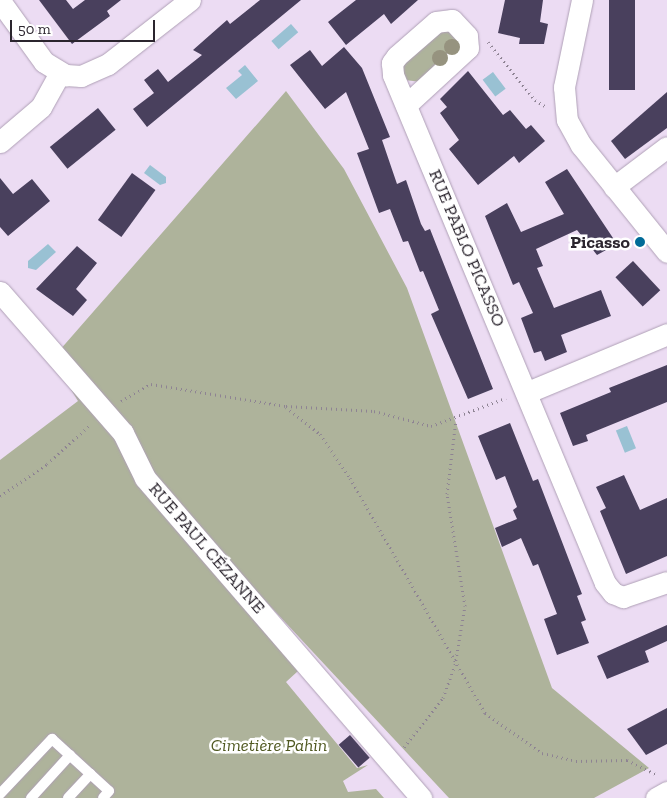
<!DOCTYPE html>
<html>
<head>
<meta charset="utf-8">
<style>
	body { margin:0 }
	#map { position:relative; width:667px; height:798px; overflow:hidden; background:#ecdcf3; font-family:"Zilla Slab",serif }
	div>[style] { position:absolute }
	.green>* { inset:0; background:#aeb39b }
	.water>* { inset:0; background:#99c1d3; transform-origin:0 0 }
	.building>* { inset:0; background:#49405d; transform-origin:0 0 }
	.path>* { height:3px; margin-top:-1.5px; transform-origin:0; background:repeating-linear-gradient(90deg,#8e8393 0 1px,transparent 0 5px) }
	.roads { filter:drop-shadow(0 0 1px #afa0b6) drop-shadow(0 0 1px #afa0b6) }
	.lane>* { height:10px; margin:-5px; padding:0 5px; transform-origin:5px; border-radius:5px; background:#fff }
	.street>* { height:21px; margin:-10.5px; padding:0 10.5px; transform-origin:10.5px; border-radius:10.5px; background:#fff }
	.trees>* { width:16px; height:16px; margin:-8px; border-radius:50%; background:#96937f }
	.dots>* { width:14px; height:14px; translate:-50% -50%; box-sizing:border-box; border:2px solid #fff; border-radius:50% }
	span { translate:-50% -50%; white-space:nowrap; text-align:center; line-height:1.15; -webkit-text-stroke:5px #fff; paint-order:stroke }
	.poi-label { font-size:18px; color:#2b252e; font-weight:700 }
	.right { translate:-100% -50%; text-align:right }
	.street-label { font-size:18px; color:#2b252e }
	.park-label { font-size:18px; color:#4f5820; font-style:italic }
	.scale { position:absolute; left:10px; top:20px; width:145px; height:22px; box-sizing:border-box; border:2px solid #2b252e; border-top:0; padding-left:6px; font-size:15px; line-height:18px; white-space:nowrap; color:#2b252e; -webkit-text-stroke:4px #fff; paint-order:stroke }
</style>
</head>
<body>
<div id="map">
	<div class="green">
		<i style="clip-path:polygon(442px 29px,454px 32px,459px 45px,421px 82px,405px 80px,401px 64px)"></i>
		<i style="clip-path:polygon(286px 91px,344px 169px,407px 288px,552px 688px,649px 768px,594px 798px,449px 798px,119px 444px,139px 485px,298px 671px,286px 682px,357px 768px,368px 765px,343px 781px,348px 792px,376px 789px,384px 798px,0 798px,0 460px,78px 401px,52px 359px)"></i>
	</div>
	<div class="water">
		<i style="left:291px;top:24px;width:11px;height:26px;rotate:49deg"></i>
		<i style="clip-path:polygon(245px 65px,258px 81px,236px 99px,226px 88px,242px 75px,238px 71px)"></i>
		<i style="left:493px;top:72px;width:21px;height:13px;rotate:53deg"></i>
		<i style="clip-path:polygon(150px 165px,166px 177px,166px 183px,160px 185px,144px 173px)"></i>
		<i style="clip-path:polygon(48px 244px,56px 252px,36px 270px,28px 268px,28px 261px)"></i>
		<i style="left:627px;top:426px;width:24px;height:12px;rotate:68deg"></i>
	</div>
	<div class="building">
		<i style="clip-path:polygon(39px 0,66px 0,73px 9px,85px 0,121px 0,107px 11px,110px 16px,72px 44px)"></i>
		<i style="clip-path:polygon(260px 0,301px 0,147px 127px,133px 109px,154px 93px,144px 80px,158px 69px,168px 82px,202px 55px,193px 50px,227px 20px,230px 24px)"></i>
		<i style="clip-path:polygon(356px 0,418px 0,391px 24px,384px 14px,346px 45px,328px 22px)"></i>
		<i style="clip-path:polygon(505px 0,543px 0,540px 22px,548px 24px,544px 44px,519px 44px,520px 38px,498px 33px)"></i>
		<i style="left:609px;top:0;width:26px;height:90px"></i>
		<i style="clip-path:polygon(344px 47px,362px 68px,390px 137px,382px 140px,397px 184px,406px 180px,421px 224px,425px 231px,430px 229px,493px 389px,468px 399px,431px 314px,439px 310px,423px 271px,420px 272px,408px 241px,403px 242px,390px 209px,379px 213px,357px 153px,369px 149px,346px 92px,325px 109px,290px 65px,310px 50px,322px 66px)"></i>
		<i style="clip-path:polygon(468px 71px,503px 115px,510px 110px,526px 129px,531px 125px,545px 141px,519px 163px,514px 156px,478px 185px,449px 149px,459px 140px,440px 113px,447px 107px,440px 99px)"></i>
		<i style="clip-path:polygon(667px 92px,667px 128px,625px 159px,611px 141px)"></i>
		<i style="left:98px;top:108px;width:28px;height:62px;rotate:51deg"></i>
		<i style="clip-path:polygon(567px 169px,617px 244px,597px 255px,577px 230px,536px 249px,543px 266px,537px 268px,554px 308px,601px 290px,611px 316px,561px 335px,567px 352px,545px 361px,541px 351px,534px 353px,521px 318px,533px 313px,519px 282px,513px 285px,485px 216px,507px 203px,521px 232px,564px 214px,545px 182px)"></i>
		<i style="left:132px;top:173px;width:29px;height:58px;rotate:36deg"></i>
		<i style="clip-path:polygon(0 178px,13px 194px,32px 179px,50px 201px,8px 236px,0 227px)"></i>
		<i style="clip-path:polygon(77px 246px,97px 263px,76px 289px,87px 300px,73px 316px,36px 289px)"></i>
		<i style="left:633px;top:261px;width:40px;height:24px;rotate:47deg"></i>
		<i style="clip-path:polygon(667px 365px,667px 402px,586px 435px,588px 441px,573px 446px,560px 413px,611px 392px,609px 388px)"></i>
		<i style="clip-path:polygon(510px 423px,533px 481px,538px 479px,582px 594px,577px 596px,586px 620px,581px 622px,589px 643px,557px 655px,544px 619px,557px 614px,538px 564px,533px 566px,521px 538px,502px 547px,495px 528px,517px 519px,513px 510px,517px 507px,505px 476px,496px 480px,478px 436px)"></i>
		<i style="clip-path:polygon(624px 475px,640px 510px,667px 498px,667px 556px,626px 574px,600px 511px,606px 508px,596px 487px)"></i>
		<i style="clip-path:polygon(667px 625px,667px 641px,645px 651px,649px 662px,607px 679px,597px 656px)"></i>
		<i style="clip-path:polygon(667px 708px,667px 744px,646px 755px,627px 729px)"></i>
		<i style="left:350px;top:735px;width:30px;height:15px;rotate:49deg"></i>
	</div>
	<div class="path">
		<i style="left:488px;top:42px;width:75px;rotate:51deg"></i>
		<i style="left:535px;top:100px;width:12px;rotate:31deg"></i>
		<i style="left:121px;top:401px;width:34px;rotate:-30deg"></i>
		<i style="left:151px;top:384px;width:137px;rotate:9.3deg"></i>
		<i style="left:286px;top:406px;width:88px;rotate:3.3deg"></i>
		<i style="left:374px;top:411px;width:59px;rotate:14.7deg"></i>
		<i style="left:431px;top:426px;width:80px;rotate:-20.5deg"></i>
		<i style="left:286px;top:407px;width:43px;rotate:38.5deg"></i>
		<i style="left:320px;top:434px;width:53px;rotate:55.7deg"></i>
		<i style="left:350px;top:478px;width:271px;rotate:60.1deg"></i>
		<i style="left:485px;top:713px;width:70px;rotate:35.1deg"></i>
		<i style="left:542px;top:753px;width:35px;rotate:13deg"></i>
		<i style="left:576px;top:761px;width:51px;rotate:-1.1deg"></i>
		<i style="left:627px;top:760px;width:32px;rotate:26deg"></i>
		<i style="left:0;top:496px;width:57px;rotate:-34.2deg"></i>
		<i style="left:47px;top:464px;width:59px;rotate:-42.3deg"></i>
		<i style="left:404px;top:747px;width:63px;rotate:-51.5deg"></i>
		<i style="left:443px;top:698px;width:35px;rotate:-70deg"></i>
		<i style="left:455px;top:665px;width:60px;rotate:-80.4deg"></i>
		<i style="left:465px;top:606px;width:113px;rotate:-99.1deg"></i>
		<i style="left:447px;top:494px;width:75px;rotate:-83.1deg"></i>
	</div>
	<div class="roads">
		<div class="lane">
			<i style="left:0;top:794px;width:76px;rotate:-46.6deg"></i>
			<i style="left:52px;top:739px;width:77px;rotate:42.4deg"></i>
			<i style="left:109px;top:791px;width:9px;rotate:131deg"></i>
			<i style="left:31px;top:798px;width:58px;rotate:-47.8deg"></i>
			<i style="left:68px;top:798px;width:33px;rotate:-47deg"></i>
		</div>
		<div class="street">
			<i style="left:582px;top:0;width:89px;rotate:101.7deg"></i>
			<i style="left:564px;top:87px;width:33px;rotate:85deg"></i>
			<i style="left:567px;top:120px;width:29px;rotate:61deg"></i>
			<i style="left:581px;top:145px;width:137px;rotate:51.2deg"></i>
			<i style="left:0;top:1px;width:75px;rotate:54.2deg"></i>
			<i style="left:44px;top:62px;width:26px;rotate:31deg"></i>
			<i style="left:66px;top:75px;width:15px;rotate:4deg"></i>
			<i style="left:81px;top:76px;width:30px;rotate:-24deg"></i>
			<i style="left:108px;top:64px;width:104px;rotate:-38deg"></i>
			<i style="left:406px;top:105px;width:84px;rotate:-42.6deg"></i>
			<i style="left:468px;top:48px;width:12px;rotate:-95deg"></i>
			<i style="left:467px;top:36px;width:22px;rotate:-133deg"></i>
			<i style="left:452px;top:20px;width:16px;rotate:173deg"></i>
			<i style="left:436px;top:22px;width:52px;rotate:138.9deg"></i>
			<i style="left:397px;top:56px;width:9px;rotate:126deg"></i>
			<i style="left:392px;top:63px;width:12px;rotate:85deg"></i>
			<i style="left:393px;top:75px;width:550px;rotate:67.35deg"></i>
			<i style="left:605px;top:583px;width:13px;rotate:51deg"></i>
			<i style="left:613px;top:593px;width:11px;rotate:22deg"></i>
			<i style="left:623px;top:597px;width:46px;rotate:-18.8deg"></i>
			<i style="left:0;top:142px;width:54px;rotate:-40.5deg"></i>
			<i style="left:41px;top:107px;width:39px;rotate:-61deg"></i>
			<i style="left:614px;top:187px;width:66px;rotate:-37deg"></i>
			<i style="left:0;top:292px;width:187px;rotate:48.9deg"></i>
			<i style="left:123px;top:433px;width:50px;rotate:63.9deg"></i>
			<i style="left:145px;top:478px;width:423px;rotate:49.2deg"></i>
			<i style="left:528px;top:392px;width:151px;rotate:-22.6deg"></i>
			<i style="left:656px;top:798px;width:13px;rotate:-29deg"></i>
		</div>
	</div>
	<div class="trees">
		<i style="left:452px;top:47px"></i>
		<i style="left:440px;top:58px"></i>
	</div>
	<div class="dots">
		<i style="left:640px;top:242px;background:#016b98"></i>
	</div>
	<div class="poi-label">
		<span class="right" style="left:630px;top:242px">Picasso</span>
	</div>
	<div class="street-label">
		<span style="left:467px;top:248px;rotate:67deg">RUE PABLO PICASSO</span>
		<span style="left:207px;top:548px;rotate:49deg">RUE PAUL CÉZANNE</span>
	</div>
	<div class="park-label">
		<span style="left:269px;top:745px">Cimetière Pahin</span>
	</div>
	<div class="scale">50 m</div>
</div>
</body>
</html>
